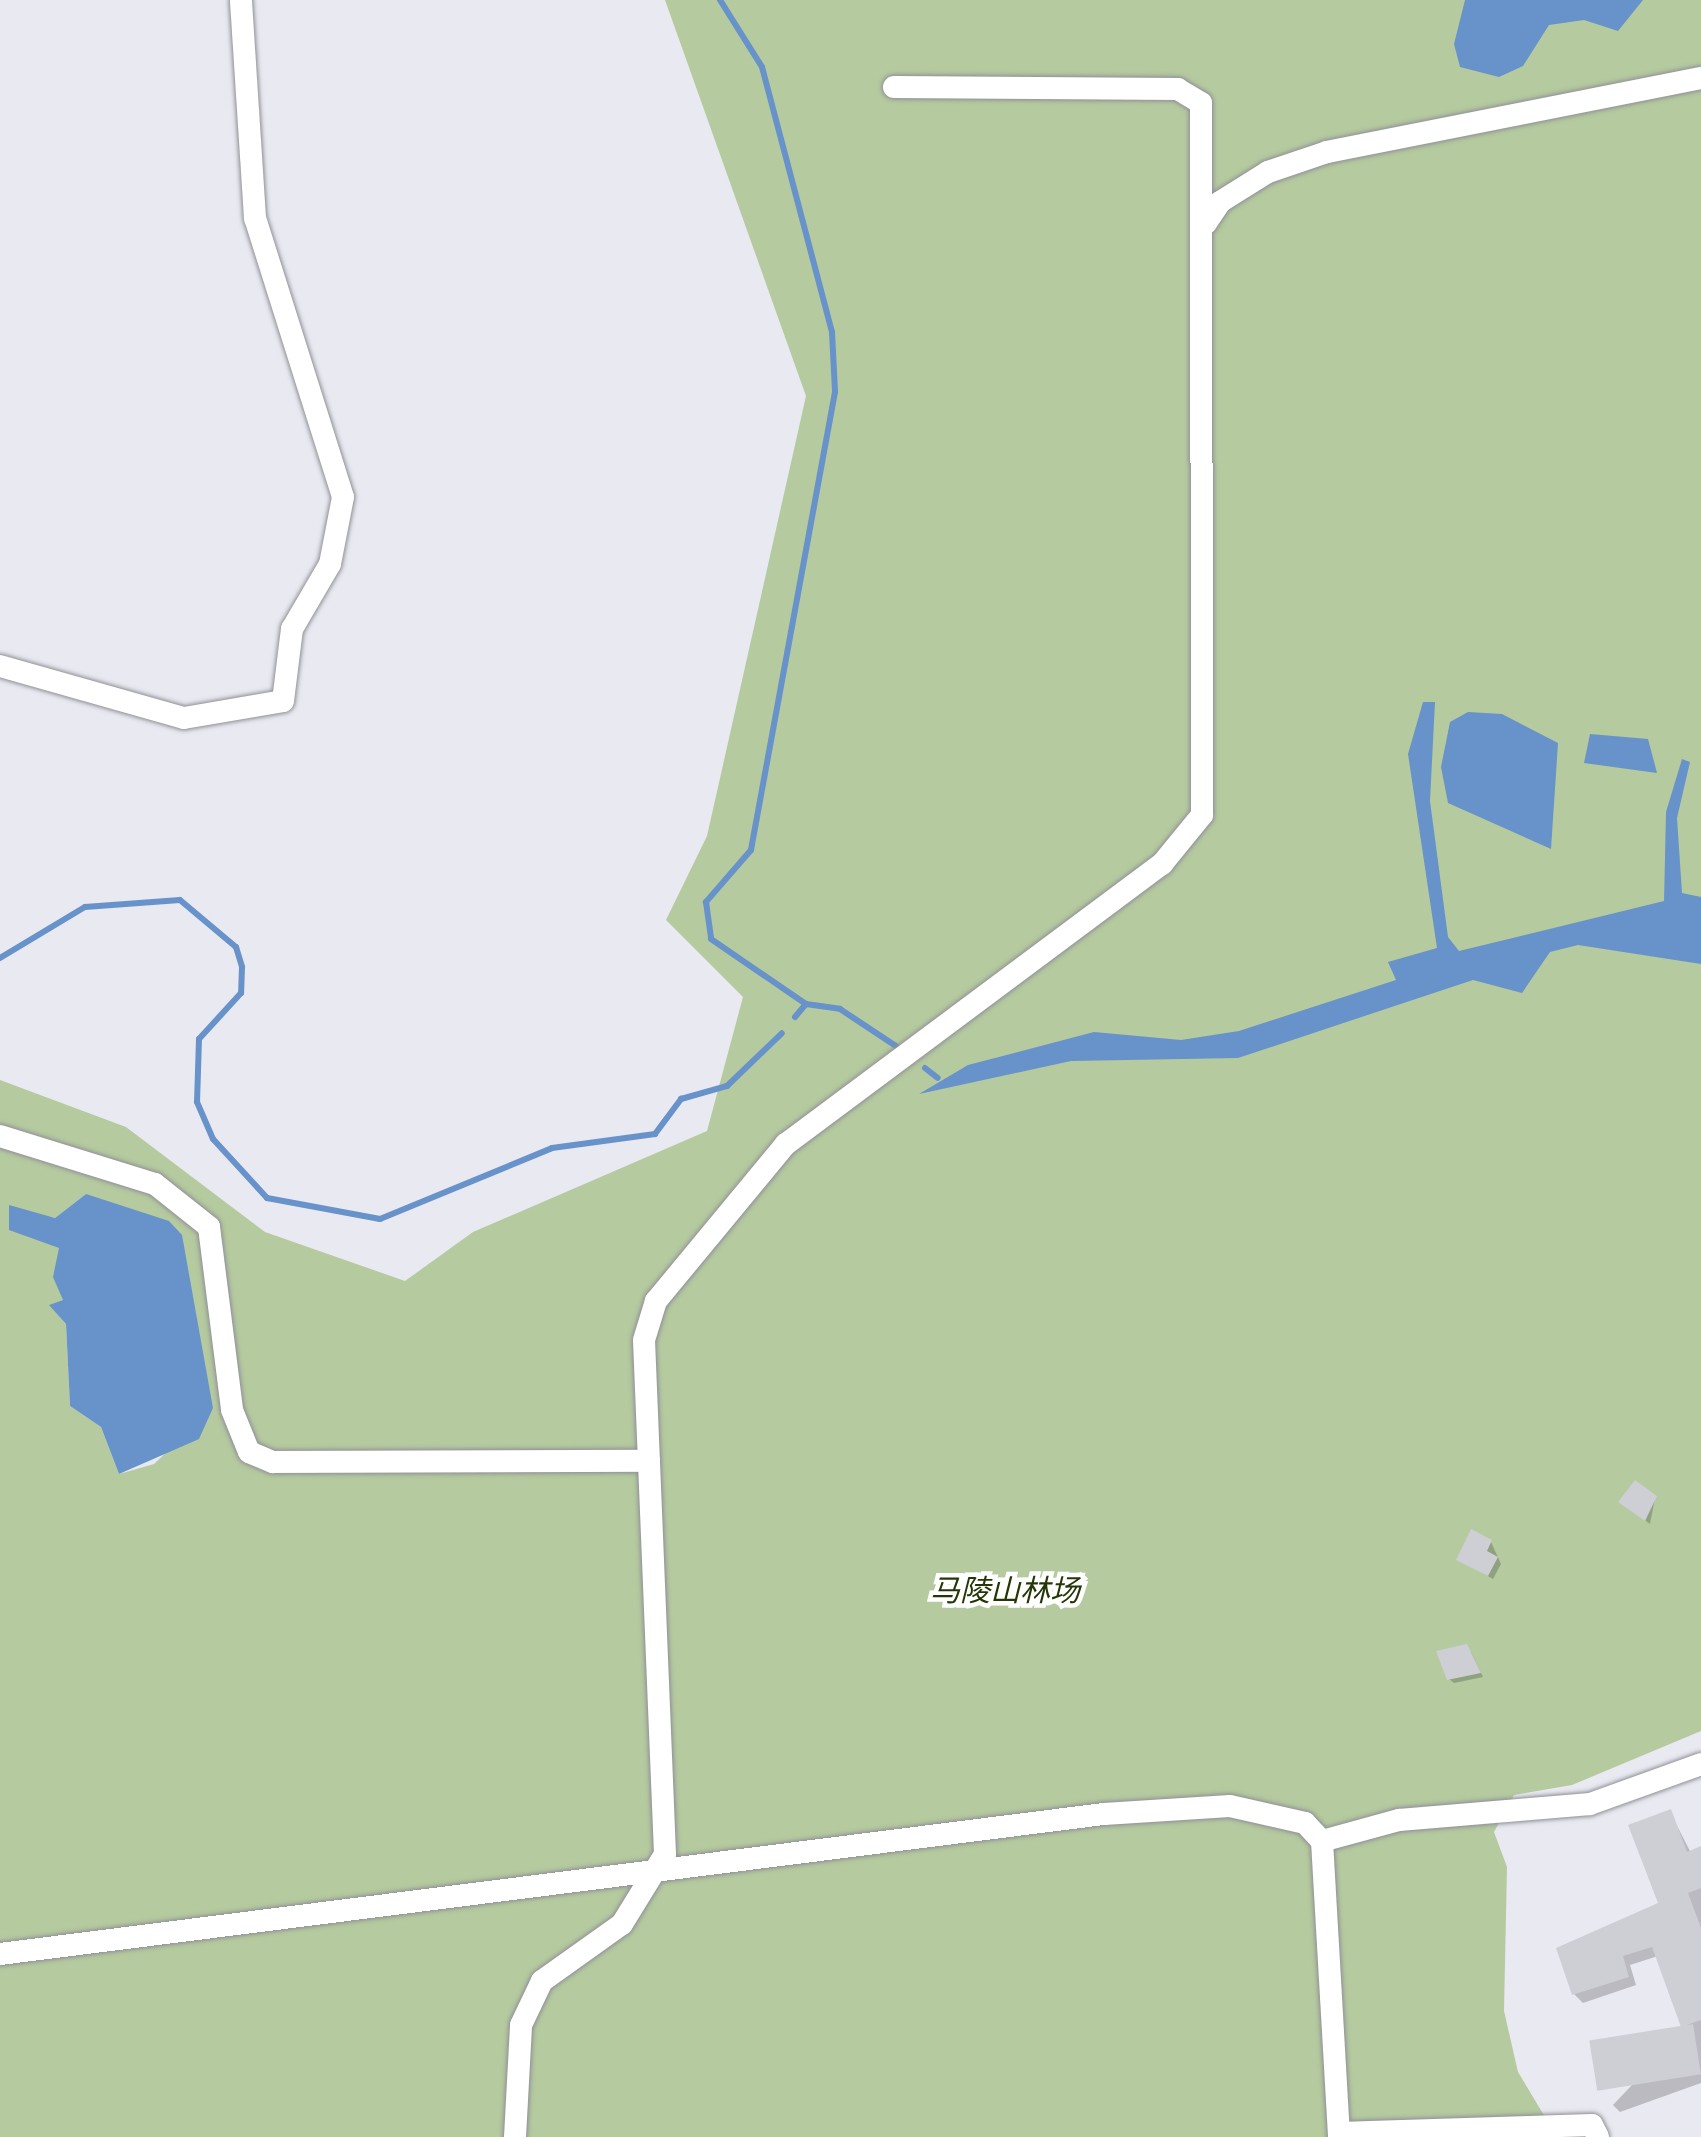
<!DOCTYPE html>
<html>
<head>
<meta charset="utf-8">
<style>
	body { margin:0 }
	#map { position:relative; width:1701px; height:2137px; overflow:hidden; background:#e9e9f1; font-family:Merriweather,"Noto Sans SC",serif }
	div>[style] { position:absolute }
	.green>* { inset:0; background:#b5ca9f }
	.water>* { inset:0; background:#6892ca }
	.shadow>* { inset:0; background:#0003 }
	.stream>* { height:6px; margin:-3px; padding:0 3px; transform-origin:3px; border-radius:3px; background:#6892ca }
	.building>* { inset:0; background:#ceced5; transform-origin:0 0 }
	.roads { filter:drop-shadow(0 0 2px #909097) drop-shadow(0 0 2px #909097) }
	.minor>* { height:22px; margin:-11px; padding:0 11px; transform-origin:11px; border-radius:11px; background:#fff }
	span { translate:-50% -50%; white-space:nowrap; text-align:center; line-height:1.15; -webkit-text-stroke:9px #fff; paint-order:stroke }
	.park-label { font-size:30px; color:#243706; font-style:italic }
</style>
</head>
<body>
<div id="map">
	<div class="green">
		<i style="clip-path:polygon(evenodd,665px 0,1701px 0,1701px 1731px,1572px 1785px,1514px 1795px,1494px 1832px,1507px 1867px,1504px 2011px,1518px 2072px,1557px 2137px,0 2137px,0 1080px,126px 1127px,265px 1232px,405px 1281px,473px 1232px,707px 1131px,743px 997px,666px 920px,707px 836px,806px 396px,665px 0,86px 1194px,213px 1408px,154px 1464px,119px 1474px,101px 1427px,70px 1406px,66px 1324px,50px 1305px,63px 1300px,59px 1248px,29px 1213px,55px 1218px,86px 1194px)"></i>
	</div>
	<div class="water">
		<i style="clip-path:polygon(1465px 0,1643px 0,1618px 31px,1584px 20px,1549px 25px,1523px 66px,1499px 77px,1460px 67px,1454px 44px)"></i>
		<i style="clip-path:polygon(1423px 702px,1435px 702px,1430px 801px,1448px 937px,1459px 951px,1664px 901px,1666px 812px,1682px 759px,1690px 762px,1677px 818px,1682px 893px,1701px 897px,1701px 964px,1578px 945px,1550px 952px,1522px 993px,1473px 980px,1238px 1058px,1071px 1061px,919px 1094px,968px 1065px,1094px 1032px,1181px 1040px,1239px 1031px,1396px 980px,1388px 962px,1437px 948px,1408px 754px)"></i>
		<i style="clip-path:polygon(1468px 712px,1502px 714px,1558px 743px,1551px 849px,1448px 803px,1441px 767px,1450px 722px)"></i>
		<i style="clip-path:polygon(1590px 734px,1648px 739px,1657px 773px,1584px 763px)"></i>
		<i style="clip-path:polygon(86px 1194px,169px 1221px,182px 1235px,213px 1408px,199px 1439px,119px 1474px,101px 1427px,70px 1406px,66px 1324px,49px 1305px,63px 1300px,53px 1277px,59px 1248px,9px 1230px,9px 1205px,55px 1218px)"></i>
	</div>
	<div class="shadow">
		<i style="clip-path:polygon(1655px 1498px,1650px 1524px,1626px 1506px)"></i>
		<i style="clip-path:polygon(1491px 1542px,1501px 1564px,1493px 1579px,1459px 1559px)"></i>
		<i style="clip-path:polygon(1471px 1652px,1483px 1677px,1454px 1683px,1449px 1679px)"></i>
		<i style="clip-path:polygon(1670px 1812px,1691px 1853px,1701px 1849px,1701px 2083px,1620px 2112px,1613px 2105px,1686px 2028px,1658px 1956px,1630px 1965px,1636px 1985px,1583px 2003px,1574px 1994px,1661px 1904px)"></i>
	</div>
	<div class="stream">
		<i style="left:720px;top:0;width:79px;rotate:57.9deg"></i>
		<i style="left:762px;top:67px;width:274px;rotate:75.2deg"></i>
		<i style="left:832px;top:332px;width:60px;rotate:87.1deg"></i>
		<i style="left:835px;top:392px;width:466px;rotate:100.4deg"></i>
		<i style="left:751px;top:850px;width:69px;rotate:130.9deg"></i>
		<i style="left:706px;top:902px;width:37px;rotate:82deg"></i>
		<i style="left:711px;top:939px;width:115px;rotate:34.4deg"></i>
		<i style="left:0;top:958px;width:99px;rotate:-31deg"></i>
		<i style="left:85px;top:907px;width:95px;rotate:-4.2deg"></i>
		<i style="left:180px;top:900px;width:73px;rotate:40deg"></i>
		<i style="left:236px;top:947px;width:21px;rotate:73deg"></i>
		<i style="left:242px;top:967px;width:26px;rotate:92deg"></i>
		<i style="left:241px;top:993px;width:62px;rotate:132.4deg"></i>
		<i style="left:199px;top:1039px;width:63px;rotate:91.8deg"></i>
		<i style="left:197px;top:1102px;width:40px;rotate:66.6deg"></i>
		<i style="left:213px;top:1139px;width:80px;rotate:47.5deg"></i>
		<i style="left:267px;top:1198px;width:115px;rotate:10.5deg"></i>
		<i style="left:380px;top:1219px;width:186px;rotate:-22.4deg"></i>
		<i style="left:552px;top:1148px;width:104px;rotate:-7.7deg"></i>
		<i style="left:655px;top:1134px;width:44px;rotate:-53.4deg"></i>
		<i style="left:681px;top:1099px;width:48px;rotate:-15.8deg"></i>
		<i style="left:727px;top:1086px;width:76px;rotate:-43.9deg"></i>
		<i style="left:795px;top:1017px;width:17px;rotate:-50deg"></i>
		<i style="left:806px;top:1004px;width:34px;rotate:8deg"></i>
		<i style="left:840px;top:1009px;width:67px;rotate:33.5deg"></i>
		<i style="left:925px;top:1068px;width:16px;rotate:38deg"></i>
	</div>
	<div class="building">
		<i style="clip-path:polygon(1635px 1480px,1657px 1496px,1645px 1521px,1618px 1502px)"></i>
		<i style="clip-path:polygon(1471px 1529px,1492px 1540px,1487px 1551px,1498px 1557px,1488px 1576px,1456px 1560px)"></i>
		<i style="clip-path:polygon(1467px 1644px,1481px 1673px,1447px 1680px,1436px 1651px)"></i>
		<i style="clip-path:polygon(1671px 1809px,1687px 1852px,1701px 1846px,1701px 1888px,1688px 1893px,1701px 1928px,1701px 2020px,1681px 2027px,1652px 1947px,1623px 1956px,1629px 1977px,1572px 1995px,1556px 1948px,1658px 1903px,1628px 1825px)"></i>
		<i style="left:1693px;top:2024px;width:51px;height:105px;rotate:81deg"></i>
	</div>
	<div class="roads">
		<div class="minor">
			<i style="left:1206px;top:223px;width:25px;rotate:-56deg"></i>
			<i style="left:1220px;top:202px;width:57px;rotate:-32deg"></i>
			<i style="left:1268px;top:172px;width:62px;rotate:-18.7deg"></i>
			<i style="left:1327px;top:152px;width:381px;rotate:-11.2deg"></i>
			<i style="left:0;top:666px;width:191px;rotate:15.8deg"></i>
			<i style="left:184px;top:718px;width:100px;rotate:-9.7deg"></i>
			<i style="left:283px;top:701px;width:73px;rotate:-82.9deg"></i>
			<i style="left:292px;top:629px;width:75px;rotate:-59.7deg"></i>
			<i style="left:330px;top:564px;width:68px;rotate:-79deg"></i>
			<i style="left:343px;top:497px;width:293px;rotate:-107.5deg"></i>
			<i style="left:255px;top:218px;width:218px;rotate:-93.7deg"></i>
			<i style="left:0;top:1136px;width:162px;rotate:17.2deg"></i>
			<i style="left:155px;top:1184px;width:69px;rotate:38.5deg"></i>
			<i style="left:209px;top:1227px;width:184px;rotate:82.8deg"></i>
			<i style="left:232px;top:1410px;width:45px;rotate:68deg"></i>
			<i style="left:249px;top:1452px;width:26px;rotate:23deg"></i>
			<i style="left:273px;top:1462px;width:376px;rotate:-0.2deg"></i>
			<i style="left:1322px;top:1841px;width:80px;rotate:-15.3deg"></i>
			<i style="left:1399px;top:1820px;width:192px;rotate:-4.8deg"></i>
			<i style="left:1590px;top:1804px;width:118px;rotate:-19.8deg"></i>
			<i style="left:0;top:1954px;width:1113px;rotate:-7.23deg"></i>
			<i style="left:1104px;top:1814px;width:126px;rotate:-3.6deg"></i>
			<i style="left:1230px;top:1806px;width:77px;rotate:12.8deg"></i>
			<i style="left:1305px;top:1823px;width:25px;rotate:47deg"></i>
			<i style="left:1322px;top:1841px;width:296px;rotate:86.7deg"></i>
			<i style="left:1339px;top:2133px;width:253px;rotate:-1.8deg"></i>
			<i style="left:1592px;top:2125px;width:13px;rotate:63deg"></i>
			<i style="left:515px;top:2137px;width:112px;rotate:-86.9deg"></i>
			<i style="left:521px;top:2025px;width:49px;rotate:-64.5deg"></i>
			<i style="left:542px;top:1981px;width:98px;rotate:-35.5deg"></i>
			<i style="left:622px;top:1924px;width:82px;rotate:-58.4deg"></i>
			<i style="left:665px;top:1854px;width:514px;rotate:-92.34deg"></i>
			<i style="left:644px;top:1340px;width:41px;rotate:-72.9deg"></i>
			<i style="left:656px;top:1301px;width:204px;rotate:-50.4deg"></i>
			<i style="left:786px;top:1144px;width:469px;rotate:-36.7deg"></i>
			<i style="left:1162px;top:864px;width:63px;rotate:-50.8deg"></i>
			<i style="left:1202px;top:815px;width:712px;rotate:-90.08deg"></i>
			<i style="left:1201px;top:103px;width:27px;rotate:-149deg"></i>
			<i style="left:1178px;top:89px;width:284px;rotate:-179.6deg"></i>
		</div>
	</div>
	<div class="park-label">
		<span style="left:1005px;top:1590px">马陵山林场</span>
	</div>
</div>
</body>
</html>
